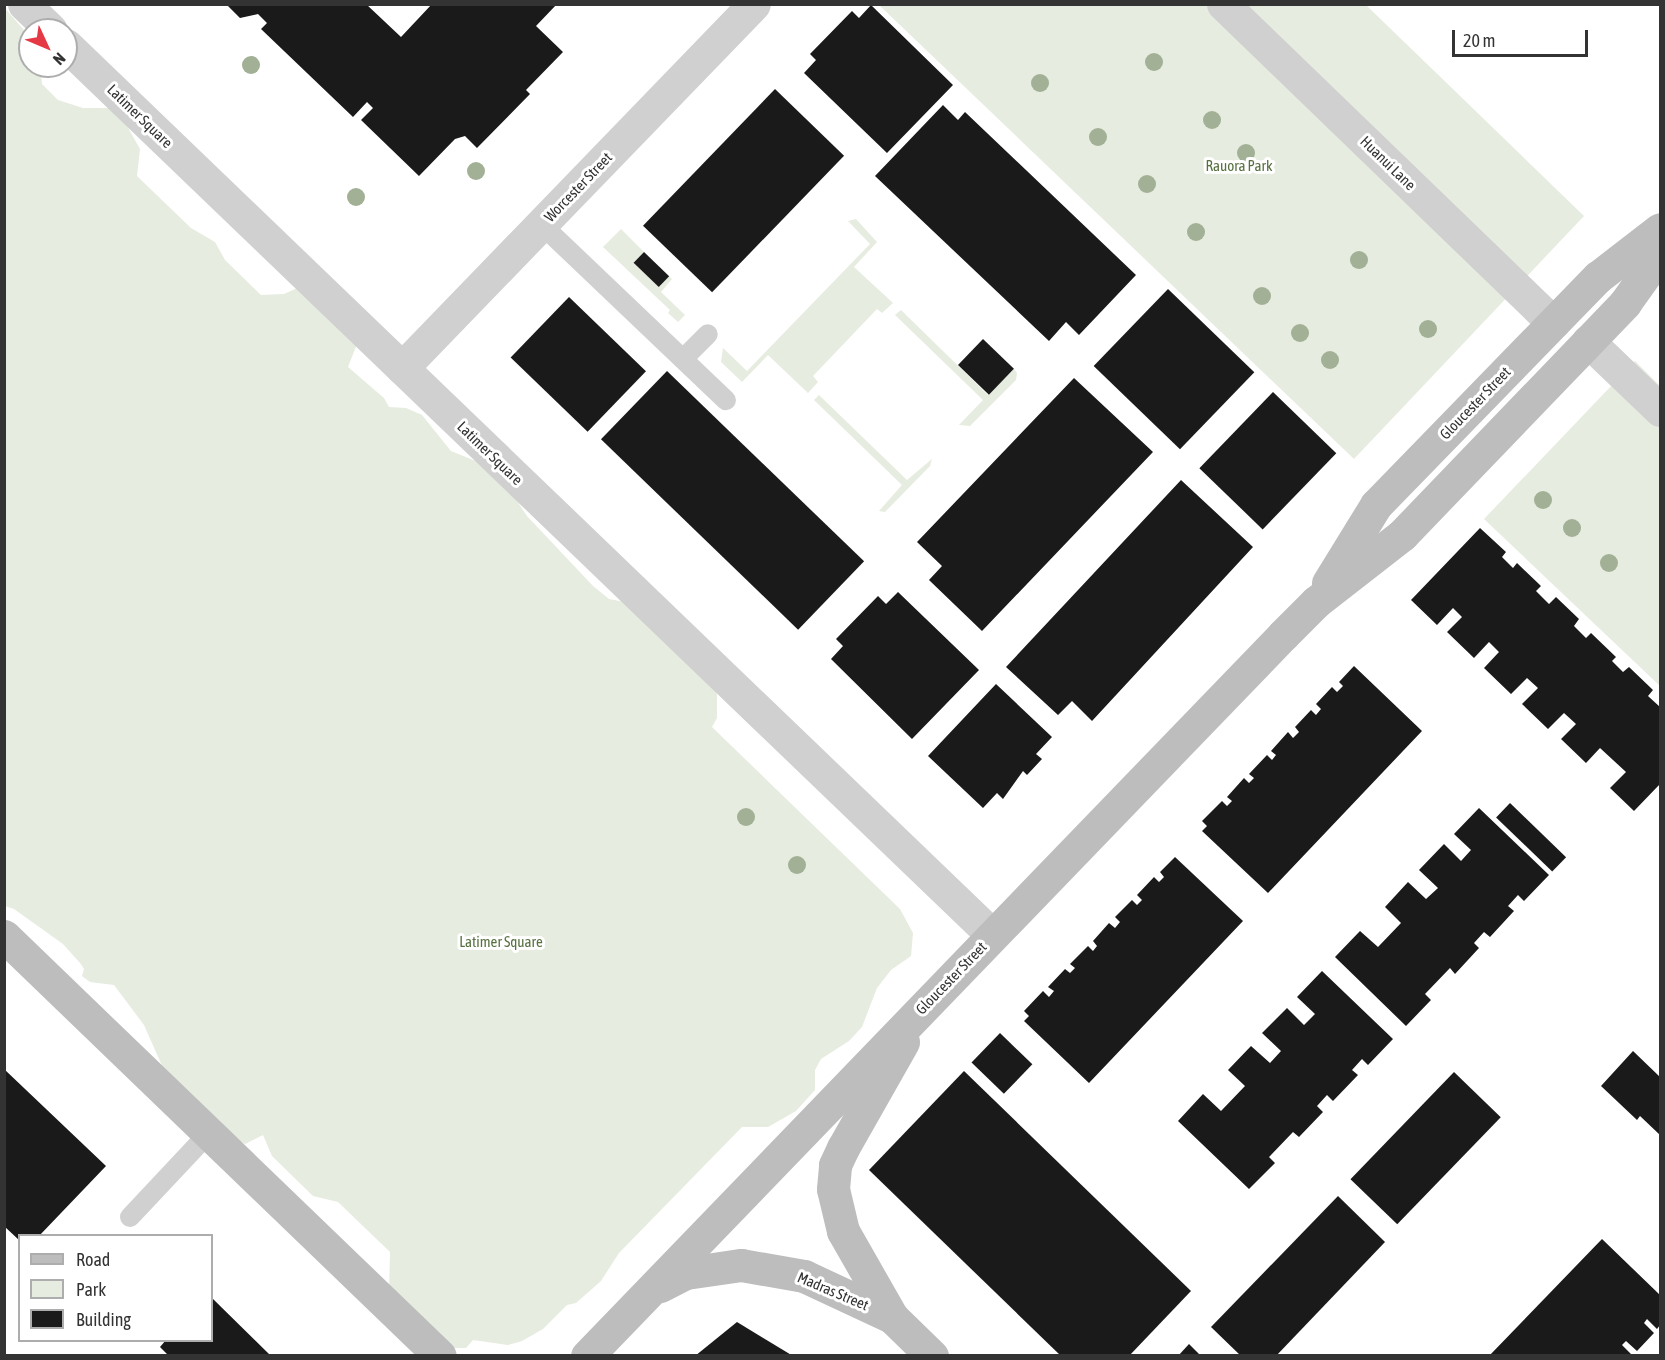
<!DOCTYPE html>
<html>
<head>
<meta charset="utf-8">
<style>
	body { margin:0 }
	#map { position:relative; width:1665px; height:1360px; overflow:hidden; background:#fff; font-family:"Asap Condensed",sans-serif }
	div>[style] { position:absolute }
	.green>* { inset:0; background:#e6ecdf }
	.building>* { inset:0; background:#1a1a1a; transform-origin:0 0 }
	.lane>* { height:20px; margin:-10px; padding:0 10px; transform-origin:10px; border-radius:10px; background:#d0d0d0 }
	.street>* { height:33px; margin:-16.5px; padding:0 16.5px; transform-origin:16.5px; border-radius:16.5px; background:#d0d0d0 }
	.secondary>* { height:33px; margin:-16.5px; padding:0 16.5px; transform-origin:16.5px; border-radius:16.5px; background:#bdbdbd }
	.trees>* { width:18px; height:18px; margin:-9px; border-radius:50%; background:#a2b095 }
	span { translate:-50% -50%; white-space:nowrap; text-align:center; line-height:1.15; -webkit-text-stroke:6px #fff; paint-order:stroke }
	.street-label { font-size:15px; color:#333 }
	.park-label { font-size:15px; color:#56703f }
	.frame { position:absolute; inset:0; border:6px solid #333; pointer-events:none }
	.legend { position:absolute; left:18px; top:1234px; width:195px; height:108px; box-sizing:border-box; background:#fff; border:2px solid #adadad; margin:0; padding:8px 10px; list-style:none; font-size:18px; color:#333 }
	.legend li { display:flex; align-items:center; gap:12px; height:30px }
	.legend b { width:30px; border:2px solid #adadad }
	.north { position:absolute; left:18px; top:18px; width:60px; height:60px; box-sizing:border-box; background:#fff; border:2px solid #adadad; border-radius:50%; rotate:134deg; font-size:16px; font-weight:700; line-height:24px; text-align:center; color:#333 }
	.north::after { content:''; display:block; margin:auto; width:21px; height:27px; background:#e63946; clip-path:polygon(50% 0,100% 100%,50% 72%,0 100%) }
	.scale { position:absolute; left:1452px; top:30px; width:136px; height:27px; box-sizing:border-box; border:3px solid #333; border-top:0; padding-left:8px; font-size:18px; line-height:21px; white-space:nowrap; color:#333; -webkit-text-stroke:4px #fff; paint-order:stroke }
</style>
</head>
<body>
<div id="map">
	<div class="green">
		<i style="clip-path:polygon(879px 5px,1366px 5px,1584px 216px,1354px 459px)"></i>
		<i style="clip-path:polygon(4px 7px,30px 37px,30px 66px,40px 66px,42px 84px,58px 100px,83px 108px,111px 108px,126px 124px,140px 149px,137px 176px,191px 228px,215px 242px,225px 260px,261px 295px,284px 294px,302px 286px,357px 344px,348px 367px,384px 398px,389px 407px,406px 408px,422px 415px,451px 451px,478px 462px,509px 489px,527px 516px,593px 586px,609px 599px,625px 602px,703px 671px,717px 694px,717px 718px,712px 727px,900px 909px,913px 933px,911px 956px,891px 970px,877px 988px,862px 1027px,849px 1041px,821px 1059px,815px 1070px,815px 1090px,796px 1111px,768px 1127px,742px 1127px,619px 1253px,601px 1281px,576px 1303px,567px 1305px,543px 1329px,522px 1341px,508px 1345px,473px 1340px,466px 1348px,455px 1348px,431px 1338px,389px 1294px,390px 1252px,338px 1202px,313px 1196px,272px 1156px,263px 1135px,245px 1144px,221px 1129px,163px 1068px,144px 1025px,114px 985px,90px 982px,82px 976px,84px 969px,80px 963px,63px 944px,14px 909px,5px 906px)"></i>
		<i style="clip-path:polygon(856px 219px,877px 242px,854px 267px,893px 303px,882px 313px,877px 309px,813px 376px,818px 382px,808px 393px,768px 355px,742px 382px,721px 362px,723px 348px,747px 371px,870px 244px,848px 221px)"></i>
		<i style="clip-path:polygon(621px 229px,644px 252px,634px 262px,659px 287px,669px 276px,672px 279px,661px 292px,685px 315px,678px 322px,668px 313px,670px 310px,603px 247px)"></i>
		<i style="clip-path:polygon(901px 310px,988px 395px,1014px 369px,1017px 373px,1016px 380px,970px 426px,959px 425px,983px 400px,895px 315px)"></i>
		<i style="clip-path:polygon(1635px 361px,1660px 386px,1660px 686px,1484px 519px)"></i>
		<i style="clip-path:polygon(819px 395px,907px 480px,932px 459px,930px 466px,885px 512px,879px 511px,902px 485px,814px 400px)"></i>
	</div>
	<div class="building">
		<i style="clip-path:polygon(226px 4px,366px 4px,401px 37px,432px 4px,557px 4px,536px 26px,563px 52px,526px 90px,530px 94px,477px 148px,465px 136px,455px 139px,419px 176px,361px 120px,373px 108px,367px 102px,353px 117px,261px 29px,267px 23px,258px 14px,240px 18px)"></i>
		<i style="clip-path:polygon(871px 5px,953px 85px,887px 153px,804px 73px,816px 60px,810px 54px,852px 11px,859px 18px)"></i>
		<i style="left:775px;top:89px;width:96px;height:190px;rotate:44deg"></i>
		<i style="clip-path:polygon(943px 105px,958px 120px,965px 112px,1136px 275px,1079px 335px,1066px 322px,1049px 341px,875px 176px)"></i>
		<i style="left:644px;top:252px;width:35px;height:15px;rotate:44deg"></i>
		<i style="left:1168px;top:289px;width:120px;height:107px;rotate:44deg"></i>
		<i style="left:569px;top:297px;width:107px;height:84px;rotate:44deg"></i>
		<i style="left:983px;top:339px;width:43px;height:36px;rotate:44deg"></i>
		<i style="left:667px;top:371px;width:274px;height:95px;rotate:44deg"></i>
		<i style="clip-path:polygon(1074px 378px,1153px 452px,982px 631px,929px 580px,942px 566px,917px 542px)"></i>
		<i style="left:1273px;top:392px;width:88px;height:106px;rotate:44deg"></i>
		<i style="clip-path:polygon(1181px 480px,1253px 547px,1092px 721px,1072px 701px,1058px 715px,1006px 667px)"></i>
		<i style="clip-path:polygon(1480px 528px,1506px 552px,1502px 557px,1513px 568px,1517px 563px,1541px 586px,1536px 591px,1549px 604px,1556px 597px,1579px 619px,1574px 626px,1586px 638px,1591px 633px,1616px 657px,1612px 661px,1623px 672px,1629px 667px,1653px 690px,1648px 696px,1660px 707px,1660px 784px,1634px 811px,1610px 788px,1626px 772px,1600px 748px,1586px 763px,1561px 739px,1576px 724px,1564px 713px,1548px 729px,1522px 704px,1538px 688px,1527px 678px,1511px 694px,1484px 668px,1499px 652px,1489px 642px,1474px 658px,1447px 632px,1462px 617px,1453px 608px,1437px 625px,1411px 600px)"></i>
		<i style="clip-path:polygon(898px 592px,979px 670px,912px 739px,831px 659px,843px 646px,836px 639px,878px 596px,886px 604px)"></i>
		<i style="clip-path:polygon(1354px 666px,1422px 731px,1268px 893px,1202px 831px,1207px 826px,1202px 821px,1222px 801px,1227px 806px,1232px 801px,1227px 797px,1244px 778px,1249px 783px,1254px 778px,1249px 774px,1267px 755px,1272px 760px,1276px 755px,1271px 751px,1288px 732px,1293px 738px,1299px 732px,1295px 727px,1311px 710px,1316px 715px,1321px 709px,1316px 704px,1332px 687px,1337px 692px,1343px 686px,1339px 682px)"></i>
		<i style="clip-path:polygon(996px 684px,1052px 737px,1036px 754px,1042px 759px,1027px 775px,1023px 771px,1003px 799px,997px 793px,983px 808px,928px 756px)"></i>
		<i style="left:1510px;top:803px;width:78px;height:20px;rotate:44deg"></i>
		<i style="clip-path:polygon(1479px 808px,1549px 875px,1524px 901px,1518px 895px,1508px 906px,1514px 911px,1490px 937px,1484px 932px,1474px 943px,1479px 948px,1455px 974px,1450px 968px,1425px 994px,1431px 1000px,1406px 1026px,1335px 957px,1360px 931px,1378px 947px,1401px 923px,1385px 907px,1408px 882px,1426px 899px,1438px 888px,1419px 870px,1444px 844px,1461px 861px,1471px 850px,1454px 834px)"></i>
		<i style="clip-path:polygon(1175px 857px,1243px 921px,1089px 1083px,1024px 1021px,1029px 1016px,1024px 1011px,1043px 991px,1049px 997px,1054px 991px,1048px 987px,1065px 969px,1070px 973px,1075px 968px,1070px 964px,1088px 946px,1093px 951px,1097px 946px,1093px 941px,1109px 923px,1115px 928px,1120px 922px,1115px 917px,1132px 900px,1137px 905px,1142px 900px,1137px 895px,1154px 877px,1159px 882px,1164px 877px,1160px 872px)"></i>
		<i style="clip-path:polygon(1322px 971px,1393px 1039px,1368px 1065px,1362px 1059px,1352px 1070px,1358px 1075px,1333px 1101px,1327px 1095px,1317px 1106px,1323px 1112px,1299px 1137px,1293px 1132px,1269px 1157px,1275px 1163px,1249px 1189px,1178px 1121px,1203px 1094px,1221px 1111px,1245px 1086px,1228px 1070px,1251px 1046px,1270px 1063px,1281px 1051px,1262px 1033px,1287px 1008px,1304px 1025px,1315px 1014px,1297px 997px)"></i>
		<i style="left:1000px;top:1033px;width:45px;height:41px;rotate:44deg"></i>
		<i style="clip-path:polygon(1633px 1051px,1660px 1077px,1660px 1135px,1640px 1116px,1637px 1120px,1601px 1086px)"></i>
		<i style="clip-path:polygon(4px 1069px,106px 1166px,39px 1236px,20px 1236px,20px 1241px,4px 1226px)"></i>
		<i style="clip-path:polygon(964px 1071px,1191px 1291px,1129px 1356px,1061px 1356px,869px 1170px)"></i>
		<i style="left:1454px;top:1072px;width:65px;height:149px;rotate:44deg"></i>
		<i style="clip-path:polygon(1338px 1196px,1385px 1242px,1276px 1356px,1241px 1356px,1211px 1327px)"></i>
		<i style="clip-path:polygon(1602px 1239px,1660px 1295px,1660px 1325px,1657px 1329px,1647px 1319px,1644px 1323px,1654px 1333px,1637px 1351px,1626px 1341px,1622px 1345px,1633px 1356px,1489px 1356px)"></i>
		<i style="clip-path:polygon(212px 1298px,271px 1356px,169px 1356px,160px 1347px,166px 1340px,212px 1340px)"></i>
		<i style="clip-path:polygon(737px 1322px,793px 1356px,695px 1356px)"></i>
		<i style="clip-path:polygon(1189px 1344px,1201px 1356px,1178px 1356px)"></i>
	</div>
	<div class="lane">
		<i style="left:542px;top:225px;width:254px;rotate:43.6deg"></i>
		<i style="left:683px;top:359px;width:35px;rotate:-45deg"></i>
		<i style="left:130px;top:1217px;width:114px;rotate:-46.8deg"></i>
	</div>
	<div class="street">
		<i style="left:24px;top:4px;width:37px;rotate:44deg"></i>
		<i style="left:1223px;top:4px;width:459px;rotate:44deg"></i>
		<i style="left:66px;top:45px;width:1284px;rotate:43.86deg"></i>
		<i style="left:1588px;top:341px;width:100px;rotate:43.8deg"></i>
		<i style="left:402px;top:368px;width:506px;rotate:-45.96deg"></i>
	</div>
	<div class="secondary">
		<i style="left:1328px;top:583px;width:92px;rotate:-58.4deg"></i>
		<i style="left:1376px;top:505px;width:318px;rotate:-45.8deg"></i>
		<i style="left:1598px;top:277px;width:78px;rotate:-37.7deg"></i>
		<i style="left:4px;top:936px;width:605px;rotate:43.93deg"></i>
		<i style="left:660px;top:1286px;width:29px;rotate:-27deg"></i>
		<i style="left:686px;top:1273px;width:56px;rotate:-8.3deg"></i>
		<i style="left:741px;top:1265px;width:64px;rotate:9.9deg"></i>
		<i style="left:804px;top:1276px;width:97px;rotate:25deg"></i>
		<i style="left:892px;top:1317px;width:56px;rotate:44.3deg"></i>
		<i style="left:892px;top:1317px;width:99px;rotate:-119.7deg"></i>
		<i style="left:843px;top:1231px;width:43px;rotate:-103.4deg"></i>
		<i style="left:833px;top:1189px;width:24px;rotate:-85deg"></i>
		<i style="left:835px;top:1165px;width:19px;rotate:-65deg"></i>
		<i style="left:843px;top:1148px;width:122px;rotate:-60.5deg"></i>
		<i style="left:587px;top:1356px;width:1002px;rotate:-46.01deg"></i>
		<i style="left:1283px;top:635px;width:47px;rotate:-45deg"></i>
		<i style="left:1316px;top:602px;width:109px;rotate:-37.9deg"></i>
		<i style="left:1402px;top:535px;width:322px;rotate:-46.1deg"></i>
		<i style="left:1625px;top:303px;width:60px;rotate:-54.5deg"></i>
	</div>
	<div class="trees">
		<i style="left:1154px;top:62px"></i>
		<i style="left:251px;top:65px"></i>
		<i style="left:1040px;top:83px"></i>
		<i style="left:1212px;top:120px"></i>
		<i style="left:1098px;top:137px"></i>
		<i style="left:1246px;top:153px"></i>
		<i style="left:476px;top:171px"></i>
		<i style="left:1147px;top:184px"></i>
		<i style="left:356px;top:197px"></i>
		<i style="left:1196px;top:232px"></i>
		<i style="left:1359px;top:260px"></i>
		<i style="left:1262px;top:296px"></i>
		<i style="left:1428px;top:329px"></i>
		<i style="left:1300px;top:333px"></i>
		<i style="left:1330px;top:360px"></i>
		<i style="left:1543px;top:500px"></i>
		<i style="left:1572px;top:528px"></i>
		<i style="left:1609px;top:563px"></i>
		<i style="left:746px;top:817px"></i>
		<i style="left:797px;top:865px"></i>
	</div>
	<div class="street-label">
		<span style="left:140px;top:116px;rotate:44deg">Latimer Square</span>
		<span style="left:1388px;top:163px;rotate:44deg">Huanui Lane</span>
		<span style="left:578px;top:187px;rotate:-46deg">Worcester Street</span>
		<span style="left:1475px;top:403px;rotate:-46deg">Gloucester Street</span>
		<span style="left:490px;top:453px;rotate:44deg">Latimer Square</span>
		<span style="left:951px;top:978px;rotate:-46deg">Gloucester Street</span>
		<span style="left:833px;top:1291px;rotate:23deg">Madras Street</span>
	</div>
	<div class="park-label">
		<span style="left:1239px;top:166px">Rauora Park</span>
		<span style="left:501px;top:942px">Latimer Square</span>
	</div>
	<div class="frame"></div>
	<ul class="legend">
	<li><b style="height:8px;background:#bdbdbd"></b>Road</li>
	<li><b style="height:16px;background:#e6ecdf"></b>Park</li>
	<li><b style="height:16px;background:#1a1a1a"></b>Building</li>
	</ul>
	<div class="north">N</div>
	<div class="scale">20 m</div>
</div>
</body>
</html>
